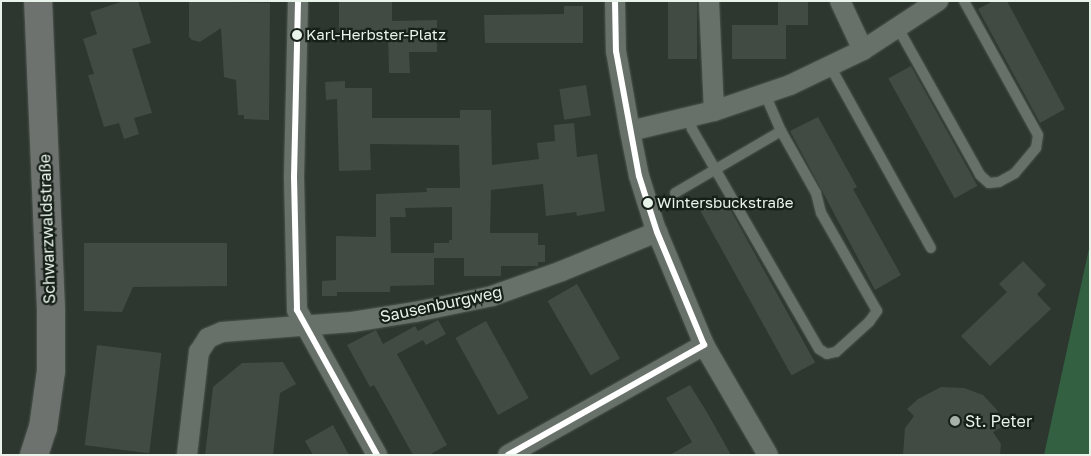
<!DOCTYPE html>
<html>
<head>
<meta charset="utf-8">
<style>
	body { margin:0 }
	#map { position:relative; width:1091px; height:456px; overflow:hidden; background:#2d362f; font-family:"Golos Text",sans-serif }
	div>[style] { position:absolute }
	.green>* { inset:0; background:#326040 }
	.building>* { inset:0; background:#424a44; transform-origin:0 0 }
	.roads { filter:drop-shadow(0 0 1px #4c554e) drop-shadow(0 0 1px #4c554e) }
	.service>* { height:10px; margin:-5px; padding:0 5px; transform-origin:5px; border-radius:5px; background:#68706a }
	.minor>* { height:20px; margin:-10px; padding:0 10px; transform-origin:10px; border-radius:10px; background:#68706a }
	.secondary>* { height:28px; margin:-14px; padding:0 14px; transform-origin:14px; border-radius:14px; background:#6e726f }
	.bus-1>* { height:6px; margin:-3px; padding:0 3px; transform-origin:3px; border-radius:3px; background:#fff }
	.dots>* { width:14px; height:14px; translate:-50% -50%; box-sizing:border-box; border:2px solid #171f19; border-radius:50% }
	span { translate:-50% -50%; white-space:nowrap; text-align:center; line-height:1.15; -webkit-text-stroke:4.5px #171f19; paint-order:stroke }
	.bus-label { font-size:15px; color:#e8f3ea }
	.left { translate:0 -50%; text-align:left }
	.street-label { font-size:16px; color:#e8f3ea }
	.poi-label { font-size:16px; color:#e8f3ea }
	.frame { position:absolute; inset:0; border:2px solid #e8f3ea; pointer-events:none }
</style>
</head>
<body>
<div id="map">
	<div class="green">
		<i style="clip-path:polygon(1090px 244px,1090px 455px,1044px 455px)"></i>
	</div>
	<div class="building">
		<i style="clip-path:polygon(124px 1px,138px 1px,151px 43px,132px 49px,152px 113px,134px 118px,139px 134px,124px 139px,119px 123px,104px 127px,88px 75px,94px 74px,83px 39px,97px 34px,90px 12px)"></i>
		<i style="clip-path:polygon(189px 1px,270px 3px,269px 120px,244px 119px,244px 115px,238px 115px,236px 80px,224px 77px,221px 28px,200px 42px,192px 40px,189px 37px)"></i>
		<i style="left:668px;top:1px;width:29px;height:58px"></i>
		<i style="left:778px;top:1px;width:30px;height:24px"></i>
		<i style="clip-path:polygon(993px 1px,1007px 1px,1065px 109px,1040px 123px,978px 9px)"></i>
		<i style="clip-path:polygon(339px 2px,392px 2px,392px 21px,437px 20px,437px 52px,409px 52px,410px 73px,389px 73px,388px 32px,339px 33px)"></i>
		<i style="clip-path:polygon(564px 6px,583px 6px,583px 43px,485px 43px,484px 15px,564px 14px)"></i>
		<i style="left:786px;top:25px;width:34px;height:54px;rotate:90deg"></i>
		<i style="left:911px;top:66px;width:137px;height:26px;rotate:61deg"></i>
		<i style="clip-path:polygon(345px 81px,345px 88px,372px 88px,372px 118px,460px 118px,460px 110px,491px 110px,492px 165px,539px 159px,537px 143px,555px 141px,554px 125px,574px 123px,577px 157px,597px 154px,605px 211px,577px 216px,576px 212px,546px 216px,543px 184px,491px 190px,490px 233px,538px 233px,538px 245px,545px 245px,545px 262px,538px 262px,538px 266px,501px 266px,501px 276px,464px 276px,464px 258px,434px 258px,434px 243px,449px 243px,449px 240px,452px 240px,452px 207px,405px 208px,406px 217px,390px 217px,391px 253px,434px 253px,434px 285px,390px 286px,390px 292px,337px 292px,337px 296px,322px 296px,322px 281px,336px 280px,336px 236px,376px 237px,376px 194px,427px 192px,426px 188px,460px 188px,459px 145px,370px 144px,371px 170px,339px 171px,337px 99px,326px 100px,325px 82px)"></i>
		<i style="left:586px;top:85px;width:31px;height:27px;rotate:81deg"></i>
		<i style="clip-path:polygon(818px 117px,857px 187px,853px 189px,901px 275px,875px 290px,790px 131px)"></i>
		<i style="left:724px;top:198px;width:188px;height:27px;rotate:61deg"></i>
		<i style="clip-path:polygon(84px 243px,227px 243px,227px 286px,133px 287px,122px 312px,84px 311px)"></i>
		<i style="clip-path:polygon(1023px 261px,1046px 285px,1037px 294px,1051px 309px,990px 366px,961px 336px,1007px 292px,999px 284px)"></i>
		<i style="left:577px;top:284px;width:86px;height:34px;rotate:60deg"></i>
		<i style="clip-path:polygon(438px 320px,446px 334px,426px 345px,423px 340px,397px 354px,447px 445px,429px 455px,413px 455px,374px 385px,370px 387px,347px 345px,376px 330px,383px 344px,415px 326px,418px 331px)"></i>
		<i style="left:486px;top:321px;width:88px;height:35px;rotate:61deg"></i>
		<i style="left:97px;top:345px;width:65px;height:101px;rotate:7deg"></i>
		<i style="clip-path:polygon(283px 362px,296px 384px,280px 393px,273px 455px,205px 455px,213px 387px,242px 363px)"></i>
		<i style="clip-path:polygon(690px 385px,708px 414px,731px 455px,670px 455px,692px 442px,666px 398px)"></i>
		<i style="clip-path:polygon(941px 387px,964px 388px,983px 395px,997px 410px,1002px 427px,993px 432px,1001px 444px,1000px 455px,903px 455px,905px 428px,914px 416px,907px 409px,918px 399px)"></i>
		<i style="clip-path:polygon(333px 425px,349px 455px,313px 455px,305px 441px)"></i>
	</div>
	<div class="roads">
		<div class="service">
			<i style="left:898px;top:28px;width:168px;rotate:60.8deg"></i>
			<i style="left:980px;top:175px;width:12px;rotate:42deg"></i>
			<i style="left:989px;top:183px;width:10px;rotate:-6deg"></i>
			<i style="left:999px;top:182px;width:18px;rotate:-29deg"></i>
			<i style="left:1015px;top:173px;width:33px;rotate:-50deg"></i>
			<i style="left:1036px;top:148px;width:13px;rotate:-81deg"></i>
			<i style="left:1038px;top:135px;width:153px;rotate:-118.9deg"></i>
			<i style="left:830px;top:66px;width:208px;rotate:61deg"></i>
			<i style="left:690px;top:117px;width:12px;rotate:81deg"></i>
			<i style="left:692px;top:129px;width:254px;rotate:60deg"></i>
			<i style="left:819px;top:349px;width:9px;rotate:32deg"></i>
			<i style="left:827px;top:354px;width:9px;rotate:-13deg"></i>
			<i style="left:836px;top:352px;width:45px;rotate:-42.3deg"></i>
			<i style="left:869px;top:322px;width:14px;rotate:-54deg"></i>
			<i style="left:877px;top:311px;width:113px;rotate:-119.7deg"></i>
			<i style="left:821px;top:213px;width:21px;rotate:-104deg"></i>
			<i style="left:816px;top:193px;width:71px;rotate:-119.4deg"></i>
			<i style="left:781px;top:131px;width:40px;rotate:-113.4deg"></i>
			<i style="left:675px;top:193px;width:123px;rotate:-30.3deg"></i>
		</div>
		<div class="minor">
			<i style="left:298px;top:1px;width:176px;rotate:91.3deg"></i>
			<i style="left:294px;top:177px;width:133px;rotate:88.7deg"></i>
			<i style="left:297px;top:310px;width:166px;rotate:61.1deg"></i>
			<i style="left:615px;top:1px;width:50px;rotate:88.9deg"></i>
			<i style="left:616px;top:51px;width:81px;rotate:80.1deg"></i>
			<i style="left:630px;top:131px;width:46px;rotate:78.7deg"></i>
			<i style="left:639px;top:176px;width:53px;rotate:72.6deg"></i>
			<i style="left:655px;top:227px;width:128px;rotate:67.4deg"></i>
			<i style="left:704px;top:345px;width:127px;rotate:59.8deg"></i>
			<i style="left:709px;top:1px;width:110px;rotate:87.4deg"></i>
			<i style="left:840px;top:1px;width:54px;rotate:64.9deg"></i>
			<i style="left:630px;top:131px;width:86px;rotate:-13.4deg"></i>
			<i style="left:714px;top:111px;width:80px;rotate:-18.9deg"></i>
			<i style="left:790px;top:85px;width:81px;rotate:-25.6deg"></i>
			<i style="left:863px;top:50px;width:90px;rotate:-33.2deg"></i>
			<i style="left:187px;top:455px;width:104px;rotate:-83.4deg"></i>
			<i style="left:199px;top:352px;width:17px;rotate:-57deg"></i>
			<i style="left:208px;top:338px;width:15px;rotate:-23deg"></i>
			<i style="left:222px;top:332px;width:130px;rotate:-4.4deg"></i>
			<i style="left:352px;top:322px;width:64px;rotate:-9deg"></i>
			<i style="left:415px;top:312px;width:79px;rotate:-11.7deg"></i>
			<i style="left:492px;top:296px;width:74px;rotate:-19.7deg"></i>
			<i style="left:562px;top:271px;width:103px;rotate:-22.3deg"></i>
			<i style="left:508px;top:455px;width:225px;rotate:-29.3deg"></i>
		</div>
		<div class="secondary">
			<i style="left:34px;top:455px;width:28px;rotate:-72deg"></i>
			<i style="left:43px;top:428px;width:58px;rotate:-82deg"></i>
			<i style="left:51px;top:371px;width:62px;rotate:-90deg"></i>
			<i style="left:51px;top:309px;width:308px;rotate:-92.4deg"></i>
		</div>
	</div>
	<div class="bus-1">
		<i style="left:298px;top:1px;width:176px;rotate:91.3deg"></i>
		<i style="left:294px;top:177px;width:133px;rotate:88.7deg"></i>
		<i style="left:297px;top:310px;width:166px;rotate:61.1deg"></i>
		<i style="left:615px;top:1px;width:50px;rotate:88.9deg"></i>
		<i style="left:616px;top:51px;width:127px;rotate:79.6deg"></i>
		<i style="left:639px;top:176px;width:59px;rotate:72.2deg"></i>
		<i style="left:657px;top:232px;width:122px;rotate:67.4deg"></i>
		<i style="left:508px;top:455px;width:225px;rotate:-29.3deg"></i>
	</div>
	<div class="dots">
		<i style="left:297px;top:35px;background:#e8f3ea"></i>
		<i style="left:648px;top:203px;background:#e8f3ea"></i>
		<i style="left:955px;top:421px;background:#a7b1a9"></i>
	</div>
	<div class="bus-label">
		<span class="left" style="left:306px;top:35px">Karl-Herbster-Platz</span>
		<span class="left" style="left:657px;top:203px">Wintersbuckstraße</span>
	</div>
	<div class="street-label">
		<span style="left:47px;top:229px;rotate:-92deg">Schwarzwaldstraße</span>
		<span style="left:441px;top:304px;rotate:-12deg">Sausenburgweg</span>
	</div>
	<div class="poi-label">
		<span class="left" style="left:965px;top:421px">St. Peter</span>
	</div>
	<div class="frame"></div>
</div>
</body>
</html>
